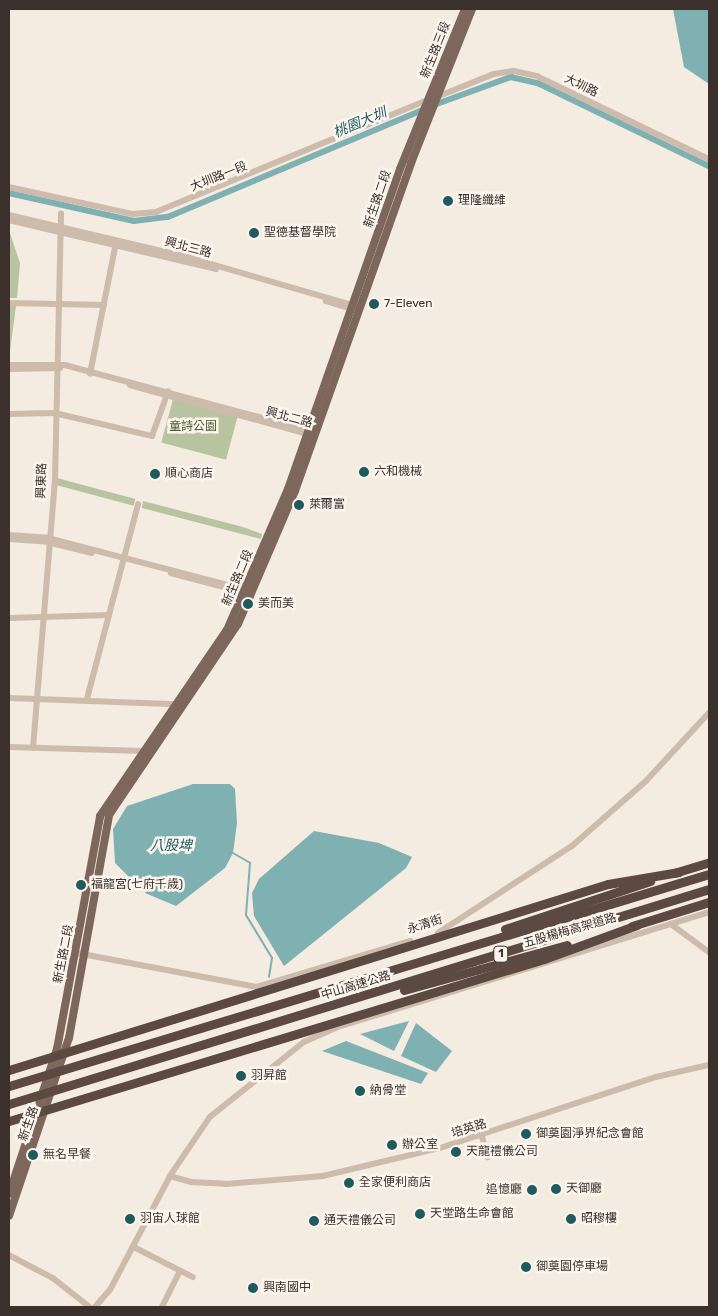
<!DOCTYPE html>
<html>
<head>
<meta charset="utf-8">
<style>
	body { margin:0 }
	#map { position:relative; width:718px; height:1316px; overflow:hidden; background:#f4ebe1; font-family:Rubik,"Noto Sans TC",sans-serif }
	div>[style] { position:absolute }
	.green>* { inset:0; background:#b8c4a0; transform-origin:0 0 }
	.water>* { inset:0; background:#7fb0b2 }
	.stream>* { height:2px; margin:-1px; padding:0 1px; transform-origin:1px; border-radius:1px; background:#7fb0b2 }
	.canal>* { height:5.5px; margin:-2.75px; padding:0 2.75px; transform-origin:2.75px; border-radius:2.75px; background:#7fb0b2 }
	.minor>* { height:5.5px; margin:-2.75px; padding:0 2.75px; transform-origin:2.75px; border-radius:2.75px; background:#cdbbac }
	.major>* { height:8px; margin:-4px; padding:0 4px; transform-origin:4px; border-radius:4px; background:#7d675c }
	.highway>* { height:9px; margin:-4.5px; padding:0 4.5px; transform-origin:4.5px; border-radius:4.5px; background:#5c4a42 }
	.dots>* { width:14px; height:14px; translate:-50% -50%; box-sizing:border-box; border:2px solid #fbf5ee; border-radius:50% }
	span { translate:-50% -50%; white-space:nowrap; text-align:center; line-height:1.15; -webkit-text-stroke:5px #fbf5ee; paint-order:stroke }
	.shield-label span { padding:1px 4px; background:#fbf5ee; border:1px solid; border-radius:4px; -webkit-text-stroke-width:0 }
	.shield-label { font-size:11px; color:#3b302b; font-weight:700 }
	.street-label { font-size:12px; color:#3b302b }
	.poi-label { font-size:12px; color:#3b302b }
	.left { translate:0 -50%; text-align:left }
	.right { translate:-100% -50%; text-align:right }
	.park-label { font-size:12px; color:#4a5a2e }
	.water-label { font-size:14px; color:#1f5a5e; font-style:italic }
	.frame { position:absolute; inset:0; border:10px solid #3b302b; pointer-events:none }
</style>
</head>
<body>
<div id="map">
	<div class="green">
		<i style="clip-path:polygon(9px 230px,20px 263px,17px 298px,9px 298px)"></i>
		<i style="clip-path:polygon(10px 306px,16px 306px,9px 359px,9px 324px)"></i>
		<i style="left:173px;top:399px;width:67px;height:45px;rotate:15deg"></i>
		<i style="left:57px;top:478px;width:81px;height:7px;rotate:15deg"></i>
		<i style="clip-path:polygon(143px 501px,243px 527px,262px 534px,261px 539px,142px 508px)"></i>
	</div>
	<div class="water">
		<i style="clip-path:polygon(673px 9px,709px 9px,709px 84px,684px 67px)"></i>
		<i style="clip-path:polygon(193px 784px,230px 784px,235px 789px,237px 823px,233px 853px,225px 868px,176px 906px,145px 893px,115px 863px,113px 829px,127px 806px)"></i>
		<i style="clip-path:polygon(314px 831px,379px 843px,412px 857px,406px 868px,284px 966px,254px 916px,252px 893px,259px 879px)"></i>
		<i style="clip-path:polygon(409px 1021px,394px 1051px,360px 1034px)"></i>
		<i style="clip-path:polygon(416px 1023px,452px 1051px,436px 1072px,401px 1056px)"></i>
		<i style="clip-path:polygon(346px 1041px,428px 1073px,421px 1084px,322px 1051px)"></i>
	</div>
	<div class="stream">
		<i style="left:233px;top:853px;width:20px;rotate:30deg"></i>
		<i style="left:250px;top:863px;width:52px;rotate:94.4deg"></i>
		<i style="left:246px;top:915px;width:50px;rotate:58.8deg"></i>
		<i style="left:272px;top:958px;width:19px;rotate:99deg"></i>
	</div>
	<div class="canal">
		<i style="left:434px;top:105px;width:82px;rotate:-20deg"></i>
		<i style="left:511px;top:77px;width:28px;rotate:13deg"></i>
		<i style="left:538px;top:83px;width:190px;rotate:25.9deg"></i>
		<i style="left:9px;top:193px;width:128px;rotate:12.6deg"></i>
		<i style="left:134px;top:221px;width:34px;rotate:-7deg"></i>
		<i style="left:168px;top:217px;width:279px;rotate:-22.8deg"></i>
	</div>
	<div class="minor">
		<i style="left:439px;top:96px;width:59px;rotate:-21.8deg"></i>
		<i style="left:494px;top:74px;width:20px;rotate:-9deg"></i>
		<i style="left:514px;top:71px;width:24px;rotate:12deg"></i>
		<i style="left:537px;top:76px;width:191px;rotate:25.8deg"></i>
		<i style="left:9px;top:187px;width:127px;rotate:12.3deg"></i>
		<i style="left:133px;top:214px;width:23px;rotate:-5deg"></i>
		<i style="left:156px;top:212px;width:294px;rotate:-22.4deg"></i>
		<i style="left:9px;top:215px;width:176px;rotate:13.2deg"></i>
		<i style="left:180px;top:255px;width:183px;rotate:16.2deg"></i>
		<i style="left:9px;top:220px;width:213px;rotate:13.3deg"></i>
		<i style="left:326px;top:301px;width:28px;rotate:17deg"></i>
		<i style="left:9px;top:303px;width:95px;rotate:1.2deg"></i>
		<i style="left:9px;top:365px;width:56px"></i>
		<i style="left:65px;top:365px;width:255px;rotate:15deg"></i>
		<i style="left:9px;top:369px;width:51px;rotate:-1.1deg"></i>
		<i style="left:90px;top:374px;width:134px;rotate:-78.8deg"></i>
		<i style="left:130px;top:385px;width:188px;rotate:15.4deg"></i>
		<i style="left:9px;top:414px;width:46px;rotate:-1.2deg"></i>
		<i style="left:55px;top:413px;width:100px;rotate:13.3deg"></i>
		<i style="left:152px;top:436px;width:47px;rotate:-70deg"></i>
		<i style="left:9px;top:535px;width:39px;rotate:4deg"></i>
		<i style="left:48px;top:538px;width:206px;rotate:14.6deg"></i>
		<i style="left:9px;top:539px;width:39px;rotate:4deg"></i>
		<i style="left:48px;top:542px;width:45px;rotate:14deg"></i>
		<i style="left:171px;top:573px;width:78px;rotate:14.9deg"></i>
		<i style="left:9px;top:618px;width:100px;rotate:-1.7deg"></i>
		<i style="left:9px;top:698px;width:167px;rotate:2.1deg"></i>
		<i style="left:87px;top:699px;width:201px;rotate:-75.3deg"></i>
		<i style="left:9px;top:747px;width:134px;rotate:1.7deg"></i>
		<i style="left:33px;top:748px;width:269px;rotate:-85.3deg"></i>
		<i style="left:55px;top:480px;width:266px;rotate:-88.7deg"></i>
		<i style="left:671px;top:924px;width:47px;rotate:36.4deg"></i>
		<i style="left:438px;top:933px;width:160px;rotate:-33deg"></i>
		<i style="left:572px;top:846px;width:98px;rotate:-41.3deg"></i>
		<i style="left:646px;top:781px;width:93px;rotate:-47.2deg"></i>
		<i style="left:77px;top:953px;width:183px;rotate:10.7deg"></i>
		<i style="left:257px;top:987px;width:160px;rotate:-16.7deg"></i>
		<i style="left:482px;top:1135px;width:23px;rotate:75deg"></i>
		<i style="left:170px;top:1176px;width:22px;rotate:16deg"></i>
		<i style="left:191px;top:1182px;width:35px;rotate:3deg"></i>
		<i style="left:226px;top:1184px;width:97px;rotate:-4.7deg"></i>
		<i style="left:323px;top:1176px;width:120px;rotate:-13.5deg"></i>
		<i style="left:440px;top:1148px;width:227px;rotate:-18.2deg"></i>
		<i style="left:656px;top:1077px;width:54px;rotate:-12.8deg"></i>
		<i style="left:134px;top:1247px;width:66px;rotate:27deg"></i>
		<i style="left:9px;top:1255px;width:50px;rotate:27.6deg"></i>
		<i style="left:53px;top:1278px;width:47px;rotate:38.1deg"></i>
		<i style="left:95px;top:1307px;width:23px;rotate:-49deg"></i>
		<i style="left:110px;top:1290px;width:129px;rotate:-62.2deg"></i>
		<i style="left:170px;top:1176px;width:71px;rotate:-55.9deg"></i>
		<i style="left:210px;top:1117px;width:120px;rotate:-38.6deg"></i>
		<i style="left:304px;top:1042px;width:34px;rotate:-24deg"></i>
		<i style="left:335px;top:1028px;width:392px;rotate:-17.2deg"></i>
		<i style="left:162px;top:1307px;width:40px;rotate:-63.4deg"></i>
	</div>
	<div class="major">
		<i style="left:9px;top:1194px;width:153px;rotate:-71.7deg"></i>
		<i style="left:57px;top:1049px;width:237px;rotate:-79.5deg"></i>
		<i style="left:100px;top:816px;width:225px;rotate:-55.7deg"></i>
		<i style="left:227px;top:630px;width:154px;rotate:-66.6deg"></i>
		<i style="left:288px;top:489px;width:339px;rotate:-70.7deg"></i>
		<i style="left:400px;top:169px;width:173px;rotate:-67.9deg"></i>
		<i style="left:9px;top:1216px;width:188px;rotate:-71.4deg"></i>
		<i style="left:69px;top:1038px;width:227px;rotate:-79.8deg"></i>
		<i style="left:109px;top:815px;width:230px;rotate:-56deg"></i>
		<i style="left:238px;top:624px;width:145px;rotate:-66.8deg"></i>
		<i style="left:295px;top:491px;width:348px;rotate:-70.5deg"></i>
		<i style="left:411px;top:163px;width:166px;rotate:-68.4deg"></i>
	</div>
	<div class="highway">
		<i style="left:674px;top:873px;width:37px;rotate:-17deg"></i>
		<i style="left:632px;top:926px;width:81px;rotate:-17.3deg"></i>
		<i style="left:505px;top:929px;width:153px;rotate:-18.3deg"></i>
		<i style="left:404px;top:990px;width:169px;rotate:-15.4deg"></i>
		<i style="left:9px;top:1070px;width:627px;rotate:-17.25deg"></i>
		<i style="left:608px;top:884px;width:72px;rotate:-9.6deg"></i>
		<i style="left:9px;top:1086px;width:731px;rotate:-16.85deg"></i>
		<i style="left:9px;top:1104px;width:732px;rotate:-17.07deg"></i>
		<i style="left:9px;top:1121px;width:559px;rotate:-16.85deg"></i>
		<i style="left:544px;top:959px;width:99px;rotate:-20.1deg"></i>
	</div>
	<div class="dots">
		<i style="left:448px;top:201px;background:#1f5a5e"></i>
		<i style="left:254px;top:233px;background:#1f5a5e"></i>
		<i style="left:374px;top:304px;background:#1f5a5e"></i>
		<i style="left:364px;top:472px;background:#1f5a5e"></i>
		<i style="left:155px;top:474px;background:#1f5a5e"></i>
		<i style="left:299px;top:505px;background:#1f5a5e"></i>
		<i style="left:248px;top:604px;background:#1f5a5e"></i>
		<i style="left:81px;top:885px;background:#1f5a5e"></i>
		<i style="left:241px;top:1076px;background:#1f5a5e"></i>
		<i style="left:360px;top:1091px;background:#1f5a5e"></i>
		<i style="left:526px;top:1134px;background:#1f5a5e"></i>
		<i style="left:392px;top:1145px;background:#1f5a5e"></i>
		<i style="left:456px;top:1152px;background:#1f5a5e"></i>
		<i style="left:33px;top:1155px;background:#1f5a5e"></i>
		<i style="left:349px;top:1183px;background:#1f5a5e"></i>
		<i style="left:556px;top:1189px;background:#1f5a5e"></i>
		<i style="left:532px;top:1190px;background:#1f5a5e"></i>
		<i style="left:420px;top:1214px;background:#1f5a5e"></i>
		<i style="left:130px;top:1219px;background:#1f5a5e"></i>
		<i style="left:571px;top:1219px;background:#1f5a5e"></i>
		<i style="left:314px;top:1221px;background:#1f5a5e"></i>
		<i style="left:526px;top:1267px;background:#1f5a5e"></i>
		<i style="left:253px;top:1288px;background:#1f5a5e"></i>
	</div>
	<div class="shield-label">
		<span style="left:501px;top:954px">1</span>
	</div>
	<div class="street-label">
		<span style="left:436px;top:50px;rotate:-68deg">新生路三段</span>
		<span style="left:581px;top:86px;rotate:26deg">大圳路</span>
		<span style="left:219px;top:177px;rotate:-22deg">大圳路一段</span>
		<span style="left:378px;top:199px;rotate:-71deg">新生路二段</span>
		<span style="left:188px;top:248px;rotate:15deg">興北三路</span>
		<span style="left:289px;top:418px;rotate:15deg">興北二路</span>
		<span style="left:42px;top:481px;rotate:-88deg">興東路</span>
		<span style="left:238px;top:578px;rotate:-67deg">新生路二段</span>
		<span style="left:425px;top:925px;rotate:-18deg">永清街</span>
		<span style="left:570px;top:931px;rotate:-16deg">五股楊梅高架道路</span>
		<span style="left:64px;top:954px;rotate:-79deg">新生路二段</span>
		<span style="left:356px;top:986px;rotate:-17deg">中山高速公路</span>
		<span style="left:29px;top:1124px;rotate:-71deg">新生路</span>
		<span style="left:469px;top:1129px;rotate:-17deg">培英路</span>
	</div>
	<div class="poi-label">
		<span class="left" style="left:458px;top:201px">理隆纖維</span>
		<span class="left" style="left:264px;top:233px">聖德基督學院</span>
		<span class="left" style="left:384px;top:304px">7-Eleven</span>
		<span class="left" style="left:374px;top:472px">六和機械</span>
		<span class="left" style="left:165px;top:474px">順心商店</span>
		<span class="left" style="left:309px;top:505px">萊爾富</span>
		<span class="left" style="left:258px;top:604px">美而美</span>
		<span class="left" style="left:91px;top:885px">福龍宮(七府千歲)</span>
		<span class="left" style="left:251px;top:1076px">羽昇館</span>
		<span class="left" style="left:370px;top:1091px">納骨堂</span>
		<span class="left" style="left:536px;top:1134px">御奠園淨界紀念會館</span>
		<span class="left" style="left:402px;top:1145px">辦公室</span>
		<span class="left" style="left:466px;top:1152px">天龍禮儀公司</span>
		<span class="left" style="left:43px;top:1155px">無名早餐</span>
		<span class="left" style="left:359px;top:1183px">全家便利商店</span>
		<span class="left" style="left:566px;top:1189px">天御廳</span>
		<span class="right" style="left:522px;top:1190px">追憶廳</span>
		<span class="left" style="left:430px;top:1214px">天堂路生命會館</span>
		<span class="left" style="left:140px;top:1219px">羽宙人球館</span>
		<span class="left" style="left:581px;top:1219px">昭穆樓</span>
		<span class="left" style="left:324px;top:1221px">通天禮儀公司</span>
		<span class="left" style="left:536px;top:1267px">御奠園停車場</span>
		<span class="left" style="left:263px;top:1288px">興南國中</span>
	</div>
	<div class="park-label">
		<span style="left:193px;top:427px">童詩公園</span>
	</div>
	<div class="water-label">
		<span style="left:360px;top:123px;rotate:-23deg">桃園大圳</span>
		<span style="left:171px;top:846px">八股埤</span>
	</div>
	<div class="frame"></div>
</div>
</body>
</html>
